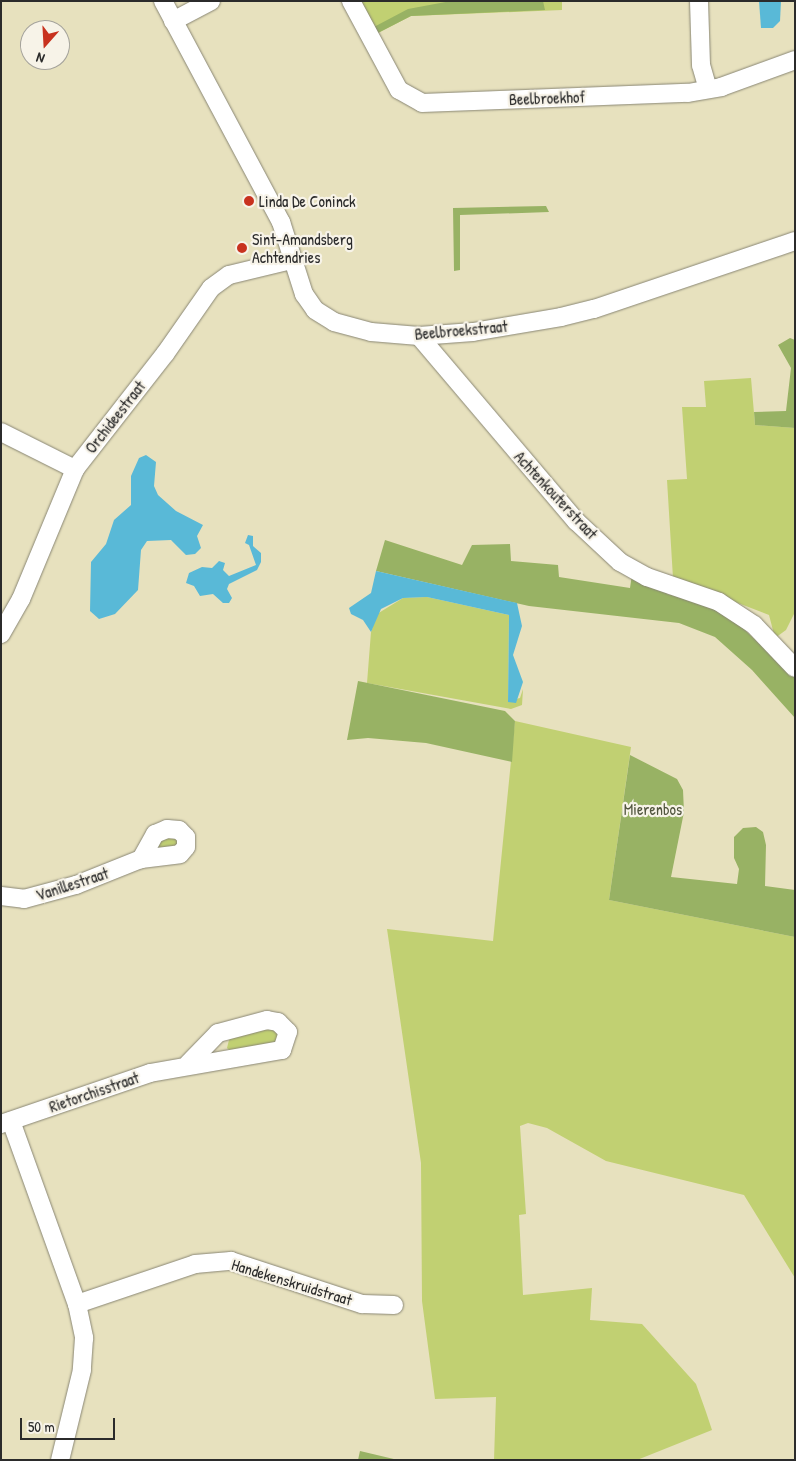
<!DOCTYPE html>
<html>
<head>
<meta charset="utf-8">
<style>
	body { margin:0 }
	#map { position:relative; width:796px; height:1461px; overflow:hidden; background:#e7e1be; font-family:"Patrick Hand",sans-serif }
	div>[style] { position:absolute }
	.green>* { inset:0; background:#c1d072 }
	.forest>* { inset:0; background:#98b264 }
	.water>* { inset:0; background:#59b9d7 }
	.roads { filter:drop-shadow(0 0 1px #898674) drop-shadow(0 0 1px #898674) }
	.minor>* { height:18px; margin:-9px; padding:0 9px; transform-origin:9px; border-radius:9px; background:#fff }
	.dots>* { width:14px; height:14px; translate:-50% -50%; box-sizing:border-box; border:2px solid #f7f3e8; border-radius:50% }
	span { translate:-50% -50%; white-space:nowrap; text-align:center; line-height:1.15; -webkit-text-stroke:4.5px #f7f3e8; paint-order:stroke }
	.street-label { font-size:16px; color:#2b2b2b }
	.poi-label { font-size:16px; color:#2b2b2b }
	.left { translate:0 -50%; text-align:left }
	.park-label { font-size:16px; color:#50543d }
	.frame { position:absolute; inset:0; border:2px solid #2b2b2b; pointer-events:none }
	.north { position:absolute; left:20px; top:20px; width:50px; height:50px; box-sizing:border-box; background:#f7f3e8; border:1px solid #a5a39c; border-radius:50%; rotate:199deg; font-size:14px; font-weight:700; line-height:20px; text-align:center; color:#2b2b2b }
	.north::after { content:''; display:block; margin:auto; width:18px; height:22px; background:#c8321e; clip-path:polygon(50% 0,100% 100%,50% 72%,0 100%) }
	.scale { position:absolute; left:20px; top:1418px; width:95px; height:22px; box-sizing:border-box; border:2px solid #2b2b2b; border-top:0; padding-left:6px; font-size:15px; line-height:18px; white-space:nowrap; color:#2b2b2b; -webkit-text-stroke:4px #f7f3e8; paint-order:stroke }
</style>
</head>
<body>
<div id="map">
	<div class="green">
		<i style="clip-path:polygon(363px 1px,562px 1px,562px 10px,411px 16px,376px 34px,359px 4px)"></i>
		<i style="clip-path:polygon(751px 378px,755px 425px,795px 428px,795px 612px,786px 630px,775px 638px,769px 615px,673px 578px,667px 480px,687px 479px,682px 407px,706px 407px,704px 381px)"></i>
		<i style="clip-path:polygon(427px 597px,509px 615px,508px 701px,520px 698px,523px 689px,522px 705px,511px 709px,367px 683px,371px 632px,377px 614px,403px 598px)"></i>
		<i style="clip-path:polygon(515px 721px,631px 747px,609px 900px,795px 937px,795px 1278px,744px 1195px,606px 1161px,547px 1128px,528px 1123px,520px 1126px,526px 1214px,519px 1215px,523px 1295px,592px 1288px,590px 1320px,642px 1324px,696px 1384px,706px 1412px,712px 1430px,637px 1460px,494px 1460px,496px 1397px,435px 1399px,422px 1301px,421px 1163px,387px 929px,493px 941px)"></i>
		<i style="clip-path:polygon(174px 836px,178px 841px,177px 847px,158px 848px,158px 840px)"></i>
		<i style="clip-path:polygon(269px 1027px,278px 1028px,279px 1043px,230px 1051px,227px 1048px,230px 1036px)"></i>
	</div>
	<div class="forest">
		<i style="clip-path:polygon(451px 1px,543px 1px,545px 10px,411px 16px,376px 34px,372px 28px,408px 9px)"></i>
		<i style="clip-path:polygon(546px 206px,549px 212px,460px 215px,460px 270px,454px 271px,453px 208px)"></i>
		<i style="clip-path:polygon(790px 338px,795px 340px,795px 428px,755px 425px,754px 412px,786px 411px,791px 368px,778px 345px)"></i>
		<i style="clip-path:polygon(385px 540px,462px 565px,472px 545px,510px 544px,511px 561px,558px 565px,559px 577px,630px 588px,632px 574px,668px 586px,667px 594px,706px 603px,730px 616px,795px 677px,795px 718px,752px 670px,715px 637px,679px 623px,529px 606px,376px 571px)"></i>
		<i style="clip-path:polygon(358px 681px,505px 711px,515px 721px,512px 762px,426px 743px,368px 738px,347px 740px)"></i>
		<i style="clip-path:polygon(630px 755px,677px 779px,683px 790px,684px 812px,671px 877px,737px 884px,739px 869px,734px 858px,734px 837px,743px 828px,756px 827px,763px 832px,766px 845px,765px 886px,795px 890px,795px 937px,609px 900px)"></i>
		<i style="clip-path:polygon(360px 1451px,398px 1460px,358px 1460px)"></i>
	</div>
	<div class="water">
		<i style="clip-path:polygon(759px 1px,781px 1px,780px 21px,773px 28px,761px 28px)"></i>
		<i style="clip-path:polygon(146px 455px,156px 462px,154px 486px,158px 495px,176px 511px,203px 525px,197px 536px,201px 548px,195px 554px,186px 555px,171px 540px,147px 541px,141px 550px,138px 590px,115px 614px,99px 619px,90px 611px,91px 562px,106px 544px,114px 520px,131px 505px,131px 476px,139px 458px)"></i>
		<i style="clip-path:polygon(248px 535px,253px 536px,253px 546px,261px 553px,261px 562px,257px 570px,229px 584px,227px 589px,232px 598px,229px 603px,223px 603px,213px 594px,200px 596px,194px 586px,186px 583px,189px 573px,202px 567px,212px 568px,219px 561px,225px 563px,223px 570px,229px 576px,256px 565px,249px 545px,245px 543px)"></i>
		<i style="clip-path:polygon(376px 571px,517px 603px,522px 626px,513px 655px,523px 682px,516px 703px,508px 702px,509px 615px,427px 597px,403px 598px,381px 609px,371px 632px,363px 620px,351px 614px,349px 608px,371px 593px)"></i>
	</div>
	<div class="roads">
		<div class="minor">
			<i style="left:163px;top:1px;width:251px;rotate:61.9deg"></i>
			<i style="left:281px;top:222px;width:76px;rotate:72.3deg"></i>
			<i style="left:304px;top:294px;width:19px;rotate:55deg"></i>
			<i style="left:315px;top:310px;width:22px;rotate:32deg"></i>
			<i style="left:334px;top:322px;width:38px;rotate:15deg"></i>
			<i style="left:371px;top:332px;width:48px;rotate:4.8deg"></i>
			<i style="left:419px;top:336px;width:54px;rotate:-4.2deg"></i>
			<i style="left:473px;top:332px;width:89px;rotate:-9.7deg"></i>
			<i style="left:561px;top:317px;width:34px;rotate:-14deg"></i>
			<i style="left:594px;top:309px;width:212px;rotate:-18.7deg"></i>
			<i style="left:351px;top:1px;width:101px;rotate:61.7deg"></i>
			<i style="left:399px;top:90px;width:26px;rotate:29deg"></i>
			<i style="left:422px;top:103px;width:266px;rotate:-2.2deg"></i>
			<i style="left:688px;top:93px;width:34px;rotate:-10deg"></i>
			<i style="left:721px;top:87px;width:79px;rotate:-20deg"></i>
			<i style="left:699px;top:1px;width:64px;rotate:88.2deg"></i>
			<i style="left:701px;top:65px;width:25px;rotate:74deg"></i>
			<i style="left:173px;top:21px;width:43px;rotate:-27.8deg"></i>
			<i style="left:419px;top:336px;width:243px;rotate:49.7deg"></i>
			<i style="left:576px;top:521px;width:60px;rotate:43deg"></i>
			<i style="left:620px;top:562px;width:31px;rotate:29deg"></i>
			<i style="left:647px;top:577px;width:76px;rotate:19.1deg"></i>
			<i style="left:719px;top:602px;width:42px;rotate:33.3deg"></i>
			<i style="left:754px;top:625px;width:59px;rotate:46.4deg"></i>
			<i style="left:1px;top:432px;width:83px;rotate:26.6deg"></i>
			<i style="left:1px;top:634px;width:40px;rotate:-60.3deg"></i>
			<i style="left:21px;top:599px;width:141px;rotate:-67.4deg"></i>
			<i style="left:75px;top:469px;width:146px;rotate:-52deg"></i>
			<i style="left:165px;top:354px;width:80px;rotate:-55.1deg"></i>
			<i style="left:211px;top:288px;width:22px;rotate:-36deg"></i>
			<i style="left:229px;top:275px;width:64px;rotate:-13.6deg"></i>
			<i style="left:1px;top:896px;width:23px;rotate:7deg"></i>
			<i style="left:24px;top:899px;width:54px;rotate:-15.1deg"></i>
			<i style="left:76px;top:885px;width:70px;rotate:-21.8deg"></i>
			<i style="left:141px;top:859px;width:39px;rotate:-7deg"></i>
			<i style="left:180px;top:854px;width:9px;rotate:-49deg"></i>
			<i style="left:186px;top:847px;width:10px;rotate:-90deg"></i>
			<i style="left:186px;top:837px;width:10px;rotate:-135deg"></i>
			<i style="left:179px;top:830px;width:12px;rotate:-175deg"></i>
			<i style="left:167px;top:829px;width:13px;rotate:157deg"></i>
			<i style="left:155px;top:834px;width:29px;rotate:119deg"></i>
			<i style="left:11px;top:1121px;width:195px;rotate:70.2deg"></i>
			<i style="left:77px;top:1304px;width:35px;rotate:78deg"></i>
			<i style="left:84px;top:1338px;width:32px;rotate:94deg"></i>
			<i style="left:82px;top:1370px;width:93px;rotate:103.7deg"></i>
			<i style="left:1px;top:1124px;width:157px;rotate:-18.9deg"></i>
			<i style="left:150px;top:1073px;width:134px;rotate:-9.9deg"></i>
			<i style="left:282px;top:1050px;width:19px;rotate:-72deg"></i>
			<i style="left:288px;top:1032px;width:14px;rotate:-135deg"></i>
			<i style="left:278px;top:1022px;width:11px;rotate:-170deg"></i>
			<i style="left:267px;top:1020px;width:51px;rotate:165.1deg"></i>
			<i style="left:218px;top:1033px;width:43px;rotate:134.1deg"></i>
			<i style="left:77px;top:1304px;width:125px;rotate:-18.7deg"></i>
			<i style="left:195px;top:1264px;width:36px;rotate:-5deg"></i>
			<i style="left:231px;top:1261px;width:138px;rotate:18.2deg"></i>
			<i style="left:362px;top:1304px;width:32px;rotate:2deg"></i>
		</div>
	</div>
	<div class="dots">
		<i style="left:249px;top:201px;background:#c8321e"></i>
		<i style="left:242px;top:248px;background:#c8321e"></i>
	</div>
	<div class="street-label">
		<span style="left:547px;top:98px;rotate:-2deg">Beelbroekhof</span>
		<span style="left:461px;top:330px;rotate:-5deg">Beelbroekstraat</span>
		<span style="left:115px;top:417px;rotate:-52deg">Orchideestraat</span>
		<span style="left:556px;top:495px;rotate:47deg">Achtenkouterstraat</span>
		<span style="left:72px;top:884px;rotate:-18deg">Vanillestraat</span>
		<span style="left:94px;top:1092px;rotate:-19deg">Rietorchisstraat</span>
		<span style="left:292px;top:1282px;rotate:17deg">Handekenskruidstraat</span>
	</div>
	<div class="poi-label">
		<span class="left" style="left:259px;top:201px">Linda De Coninck</span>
		<span class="left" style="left:252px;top:248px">Sint-Amandsberg<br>Achtendries</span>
	</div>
	<div class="park-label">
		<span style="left:653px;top:809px">Mierenbos</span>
	</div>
	<div class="frame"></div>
	<div class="north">N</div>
	<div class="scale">50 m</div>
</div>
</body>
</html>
